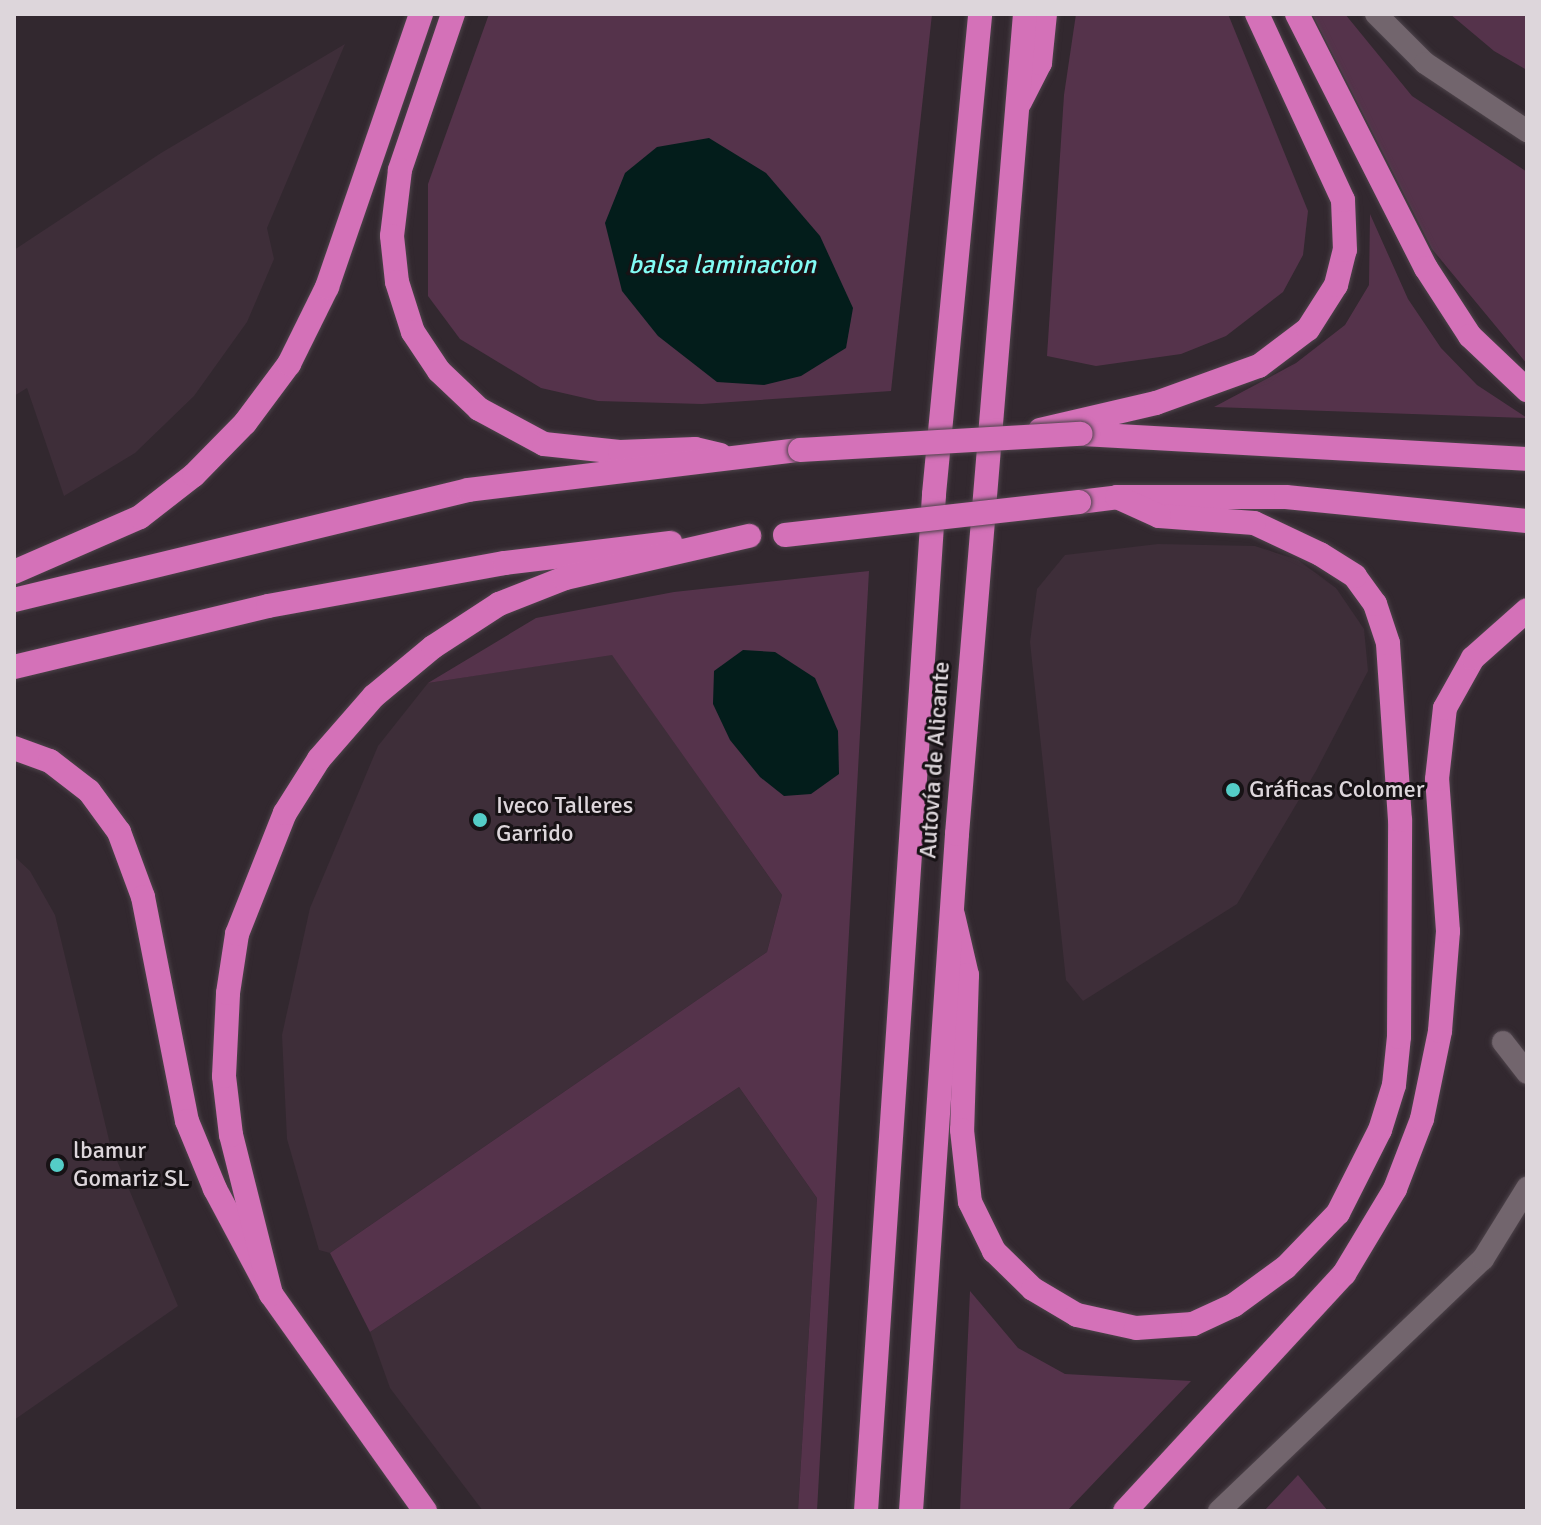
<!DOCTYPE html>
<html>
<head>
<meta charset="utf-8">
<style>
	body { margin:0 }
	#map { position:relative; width:1541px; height:1525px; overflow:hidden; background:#32282f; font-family:Signika,sans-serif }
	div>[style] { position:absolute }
	.built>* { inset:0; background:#3e2e39 }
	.green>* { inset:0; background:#55334b }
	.water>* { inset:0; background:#031d1b }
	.roads { filter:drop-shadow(0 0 2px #4d434a) drop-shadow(0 0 2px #4d434a) }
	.minor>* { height:22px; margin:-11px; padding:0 11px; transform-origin:11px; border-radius:11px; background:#72656d }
	.motorway>* { height:24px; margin:-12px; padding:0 12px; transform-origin:12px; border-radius:12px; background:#d471b8 }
	.bridges { filter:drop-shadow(0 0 2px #4d434a) drop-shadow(0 0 2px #4d434a) }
	.motorway-bridge>* { height:24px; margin:-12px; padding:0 12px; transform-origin:12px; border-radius:12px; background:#d471b8 }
	.dots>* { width:22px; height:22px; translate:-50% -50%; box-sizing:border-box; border:4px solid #171215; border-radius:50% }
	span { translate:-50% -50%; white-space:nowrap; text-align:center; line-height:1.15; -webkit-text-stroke:6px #171215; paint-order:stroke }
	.street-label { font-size:24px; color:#ddd6db }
	.poi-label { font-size:24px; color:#ddd6db }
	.left { translate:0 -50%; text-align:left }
	.water-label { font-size:26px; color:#82fbf4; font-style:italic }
	.frame { position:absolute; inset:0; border:16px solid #ddd6db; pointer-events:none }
</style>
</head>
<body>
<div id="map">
	<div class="built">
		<i style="clip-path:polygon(345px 44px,267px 228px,274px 259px,247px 322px,194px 396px,135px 453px,64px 496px,27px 388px,14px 396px,14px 250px,161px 153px)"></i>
		<i style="clip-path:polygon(1158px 544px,1255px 546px,1298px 560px,1336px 588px,1364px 629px,1368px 671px,1316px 771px,1237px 904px,1083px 1001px,1066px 980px,1030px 642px,1037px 589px,1065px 555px)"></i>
		<i style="clip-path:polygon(612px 654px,782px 895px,767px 952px,330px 1253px,319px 1250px,287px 1139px,282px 1035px,310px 908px,378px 746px,428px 683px)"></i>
		<i style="clip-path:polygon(14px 856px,30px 871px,55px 915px,110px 1144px,178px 1306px,14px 1420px)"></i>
		<i style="clip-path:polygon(739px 1087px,817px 1198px,798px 1511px,483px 1511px,390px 1388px,370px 1332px)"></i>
	</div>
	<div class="green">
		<i style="clip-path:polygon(489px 14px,932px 14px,891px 391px,702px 404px,598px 401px,541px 388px,460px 339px,428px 296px,428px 184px)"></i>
		<i style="clip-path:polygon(1076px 14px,1228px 14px,1308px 211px,1303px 255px,1283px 292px,1226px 336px,1181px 354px,1096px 366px,1047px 356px,1064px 95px)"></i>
		<i style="clip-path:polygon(1312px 14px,1345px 14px,1412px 96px,1527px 172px,1527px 364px,1432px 249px)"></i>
		<i style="clip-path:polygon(1450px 14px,1527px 14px,1527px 70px,1494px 51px)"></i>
		<i style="clip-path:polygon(1370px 214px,1408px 299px,1441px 348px,1477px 385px,1527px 418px,1214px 407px,1296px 363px,1345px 325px,1369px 285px)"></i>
		<i style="clip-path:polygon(869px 571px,817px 1511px,798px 1511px,817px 1198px,739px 1087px,370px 1332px,330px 1253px,767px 952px,782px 895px,612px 655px,428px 683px,536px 618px,674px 592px)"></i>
		<i style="clip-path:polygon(970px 1291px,1018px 1348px,1065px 1374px,1191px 1381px,1067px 1511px,960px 1511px)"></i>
		<i style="clip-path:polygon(1298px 1475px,1328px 1511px,1264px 1511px)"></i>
	</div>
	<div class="water">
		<i style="clip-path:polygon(709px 138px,766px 173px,820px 236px,853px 308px,846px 348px,801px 376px,764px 385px,717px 382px,658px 336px,622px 291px,605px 223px,625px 173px,657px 147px)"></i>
		<i style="clip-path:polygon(743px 650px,775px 652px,815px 678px,838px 731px,839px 774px,811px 794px,784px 796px,760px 777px,730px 740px,713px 704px,714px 671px)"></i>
	</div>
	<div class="roads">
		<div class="minor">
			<i style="left:1376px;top:14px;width:69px;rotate:45deg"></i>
			<i style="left:1425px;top:63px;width:123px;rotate:33.7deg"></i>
			<i style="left:1503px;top:1042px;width:39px;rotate:52deg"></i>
			<i style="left:1219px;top:1511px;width:365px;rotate:-43.7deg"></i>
			<i style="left:1483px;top:1259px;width:84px;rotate:-58.2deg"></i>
		</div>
		<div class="motorway">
			<i style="left:453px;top:14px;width:165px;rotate:108.8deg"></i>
			<i style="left:400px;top:170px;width:66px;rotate:96.9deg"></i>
			<i style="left:392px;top:236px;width:46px;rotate:83.8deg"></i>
			<i style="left:397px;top:282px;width:52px;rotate:72.3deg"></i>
			<i style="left:413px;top:332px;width:47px;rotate:56.3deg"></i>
			<i style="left:439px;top:371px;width:55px;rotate:43.5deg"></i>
			<i style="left:479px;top:409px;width:74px;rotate:28.3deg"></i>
			<i style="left:544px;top:444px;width:76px;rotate:6deg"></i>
			<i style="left:620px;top:452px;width:75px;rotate:-2.3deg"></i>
			<i style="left:695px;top:449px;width:26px;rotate:13deg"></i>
			<i style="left:1297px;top:14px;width:285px;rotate:63.1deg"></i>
			<i style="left:1426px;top:268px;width:81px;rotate:57.1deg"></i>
			<i style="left:1470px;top:336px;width:79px;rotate:43.5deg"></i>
			<i style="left:1020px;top:102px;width:44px;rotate:-62.9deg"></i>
			<i style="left:1040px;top:63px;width:49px;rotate:-84.2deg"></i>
			<i style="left:1040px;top:430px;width:119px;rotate:-13.1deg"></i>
			<i style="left:1156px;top:403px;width:109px;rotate:-19.8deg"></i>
			<i style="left:1259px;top:366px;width:61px;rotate:-37.1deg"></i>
			<i style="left:1308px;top:329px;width:52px;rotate:-57.5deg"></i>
			<i style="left:1336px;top:285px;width:36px;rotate:-76deg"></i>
			<i style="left:1345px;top:250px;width:50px;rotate:-92.3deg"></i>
			<i style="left:1343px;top:200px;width:205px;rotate:-114.8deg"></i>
			<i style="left:1081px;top:434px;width:447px;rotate:3.2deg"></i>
			<i style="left:1079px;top:502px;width:38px;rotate:-7deg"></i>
			<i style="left:1117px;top:497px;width:169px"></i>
			<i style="left:1286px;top:497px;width:242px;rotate:5.7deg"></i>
			<i style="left:14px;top:572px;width:137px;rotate:-23.6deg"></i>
			<i style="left:140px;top:517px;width:68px;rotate:-37.9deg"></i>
			<i style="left:194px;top:475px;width:73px;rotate:-45.6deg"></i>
			<i style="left:245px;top:423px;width:74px;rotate:-53.3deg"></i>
			<i style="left:289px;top:364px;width:86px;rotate:-63.7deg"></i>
			<i style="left:327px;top:287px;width:289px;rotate:-71deg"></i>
			<i style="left:14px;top:600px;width:467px;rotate:-13.6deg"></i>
			<i style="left:468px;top:490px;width:334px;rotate:-6.9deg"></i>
			<i style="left:14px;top:667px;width:261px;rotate:-13.5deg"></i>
			<i style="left:268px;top:606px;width:241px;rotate:-10.3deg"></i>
			<i style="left:505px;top:563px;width:167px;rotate:-6.9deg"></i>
			<i style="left:14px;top:748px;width:38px;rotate:20deg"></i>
			<i style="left:50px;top:761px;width:49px;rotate:37.6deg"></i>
			<i style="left:89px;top:791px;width:51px;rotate:53.8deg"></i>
			<i style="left:119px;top:832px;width:69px;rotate:69.7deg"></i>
			<i style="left:143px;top:897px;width:228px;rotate:78.9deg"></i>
			<i style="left:187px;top:1121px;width:74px;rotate:67.6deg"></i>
			<i style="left:215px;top:1189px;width:119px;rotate:61.9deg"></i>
			<i style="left:271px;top:1294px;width:266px;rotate:54.6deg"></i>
			<i style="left:953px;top:915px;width:62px;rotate:76.9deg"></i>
			<i style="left:967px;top:975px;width:155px;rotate:91.8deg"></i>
			<i style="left:962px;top:1130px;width:72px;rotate:83.7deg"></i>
			<i style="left:970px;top:1202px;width:55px;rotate:63.9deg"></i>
			<i style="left:994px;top:1251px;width:54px;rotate:44.3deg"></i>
			<i style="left:1033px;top:1289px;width:51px;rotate:30.6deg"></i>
			<i style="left:1077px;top:1315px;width:60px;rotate:12.4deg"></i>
			<i style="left:1136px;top:1328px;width:57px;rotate:-4deg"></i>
			<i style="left:1193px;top:1324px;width:45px;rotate:-24.9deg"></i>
			<i style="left:1234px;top:1305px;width:64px;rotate:-36.2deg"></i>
			<i style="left:1286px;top:1267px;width:75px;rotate:-46.1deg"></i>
			<i style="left:1338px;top:1213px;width:93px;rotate:-63.2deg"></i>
			<i style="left:1380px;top:1130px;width:47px;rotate:-72.7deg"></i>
			<i style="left:1394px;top:1085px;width:48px;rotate:-84.1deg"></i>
			<i style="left:1399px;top:1037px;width:217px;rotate:-89.7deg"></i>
			<i style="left:1400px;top:820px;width:177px;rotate:-93.9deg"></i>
			<i style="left:1388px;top:643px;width:41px;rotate:-108.4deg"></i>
			<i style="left:1375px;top:604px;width:34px;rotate:-126deg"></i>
			<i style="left:1355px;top:576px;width:41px;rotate:-147.8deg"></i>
			<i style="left:1320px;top:554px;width:73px;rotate:-154.8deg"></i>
			<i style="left:1254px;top:523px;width:95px;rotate:-175.8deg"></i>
			<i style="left:1159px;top:516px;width:46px;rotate:-155.7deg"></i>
			<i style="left:271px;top:1294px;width:164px;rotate:-104.1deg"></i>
			<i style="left:231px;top:1135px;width:59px;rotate:-96.8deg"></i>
			<i style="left:224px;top:1076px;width:83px;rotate:-87.2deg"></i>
			<i style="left:228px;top:993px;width:60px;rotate:-81.3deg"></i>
			<i style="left:237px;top:934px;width:130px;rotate:-68.4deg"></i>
			<i style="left:285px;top:813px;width:64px;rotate:-57.8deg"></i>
			<i style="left:319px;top:759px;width:84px;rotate:-48.9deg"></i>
			<i style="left:374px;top:696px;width:77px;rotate:-39.7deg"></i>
			<i style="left:433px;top:647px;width:79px;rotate:-33.1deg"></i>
			<i style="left:499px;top:604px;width:71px;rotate:-21.5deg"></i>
			<i style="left:565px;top:578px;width:189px;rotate:-12.9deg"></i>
			<i style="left:866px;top:1511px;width:1019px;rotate:-86.17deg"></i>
			<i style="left:934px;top:494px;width:482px;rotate:-84.5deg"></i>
			<i style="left:911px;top:1511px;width:679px;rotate:-86.11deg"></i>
			<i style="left:957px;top:834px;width:823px;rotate:-85.26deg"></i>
			<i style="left:1125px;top:1511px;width:323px;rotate:-47.3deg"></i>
			<i style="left:1344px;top:1274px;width:99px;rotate:-59deg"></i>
			<i style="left:1395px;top:1189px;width:75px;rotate:-68.9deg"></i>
			<i style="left:1422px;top:1119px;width:90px;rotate:-78.4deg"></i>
			<i style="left:1440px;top:1031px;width:100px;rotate:-85.4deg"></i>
			<i style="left:1448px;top:931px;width:152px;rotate:-94.1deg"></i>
			<i style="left:1437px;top:779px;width:71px;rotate:-83.6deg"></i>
			<i style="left:1445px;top:708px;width:57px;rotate:-60.8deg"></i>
			<i style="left:1473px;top:658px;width:72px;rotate:-41.6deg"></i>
		</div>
	</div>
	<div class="bridges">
		<div class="motorway-bridge">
			<i style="left:800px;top:450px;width:281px;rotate:-3.3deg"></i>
			<i style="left:785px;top:535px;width:296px;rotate:-6.4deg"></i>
		</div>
	</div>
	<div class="dots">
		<i style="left:1233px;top:790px;background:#54cdc7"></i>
		<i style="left:480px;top:820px;background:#54cdc7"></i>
		<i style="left:57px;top:1165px;background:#54cdc7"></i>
	</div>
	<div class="street-label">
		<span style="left:935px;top:760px;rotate:-86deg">Autovía de Alicante</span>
	</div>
	<div class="poi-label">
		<span class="left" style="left:1249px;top:790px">Gráficas Colomer</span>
		<span class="left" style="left:496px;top:820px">Iveco Talleres<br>Garrido</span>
		<span class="left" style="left:73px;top:1165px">lbamur<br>Gomariz SL</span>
	</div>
	<div class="water-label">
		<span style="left:722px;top:266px">balsa laminacion</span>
	</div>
	<div class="frame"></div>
</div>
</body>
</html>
